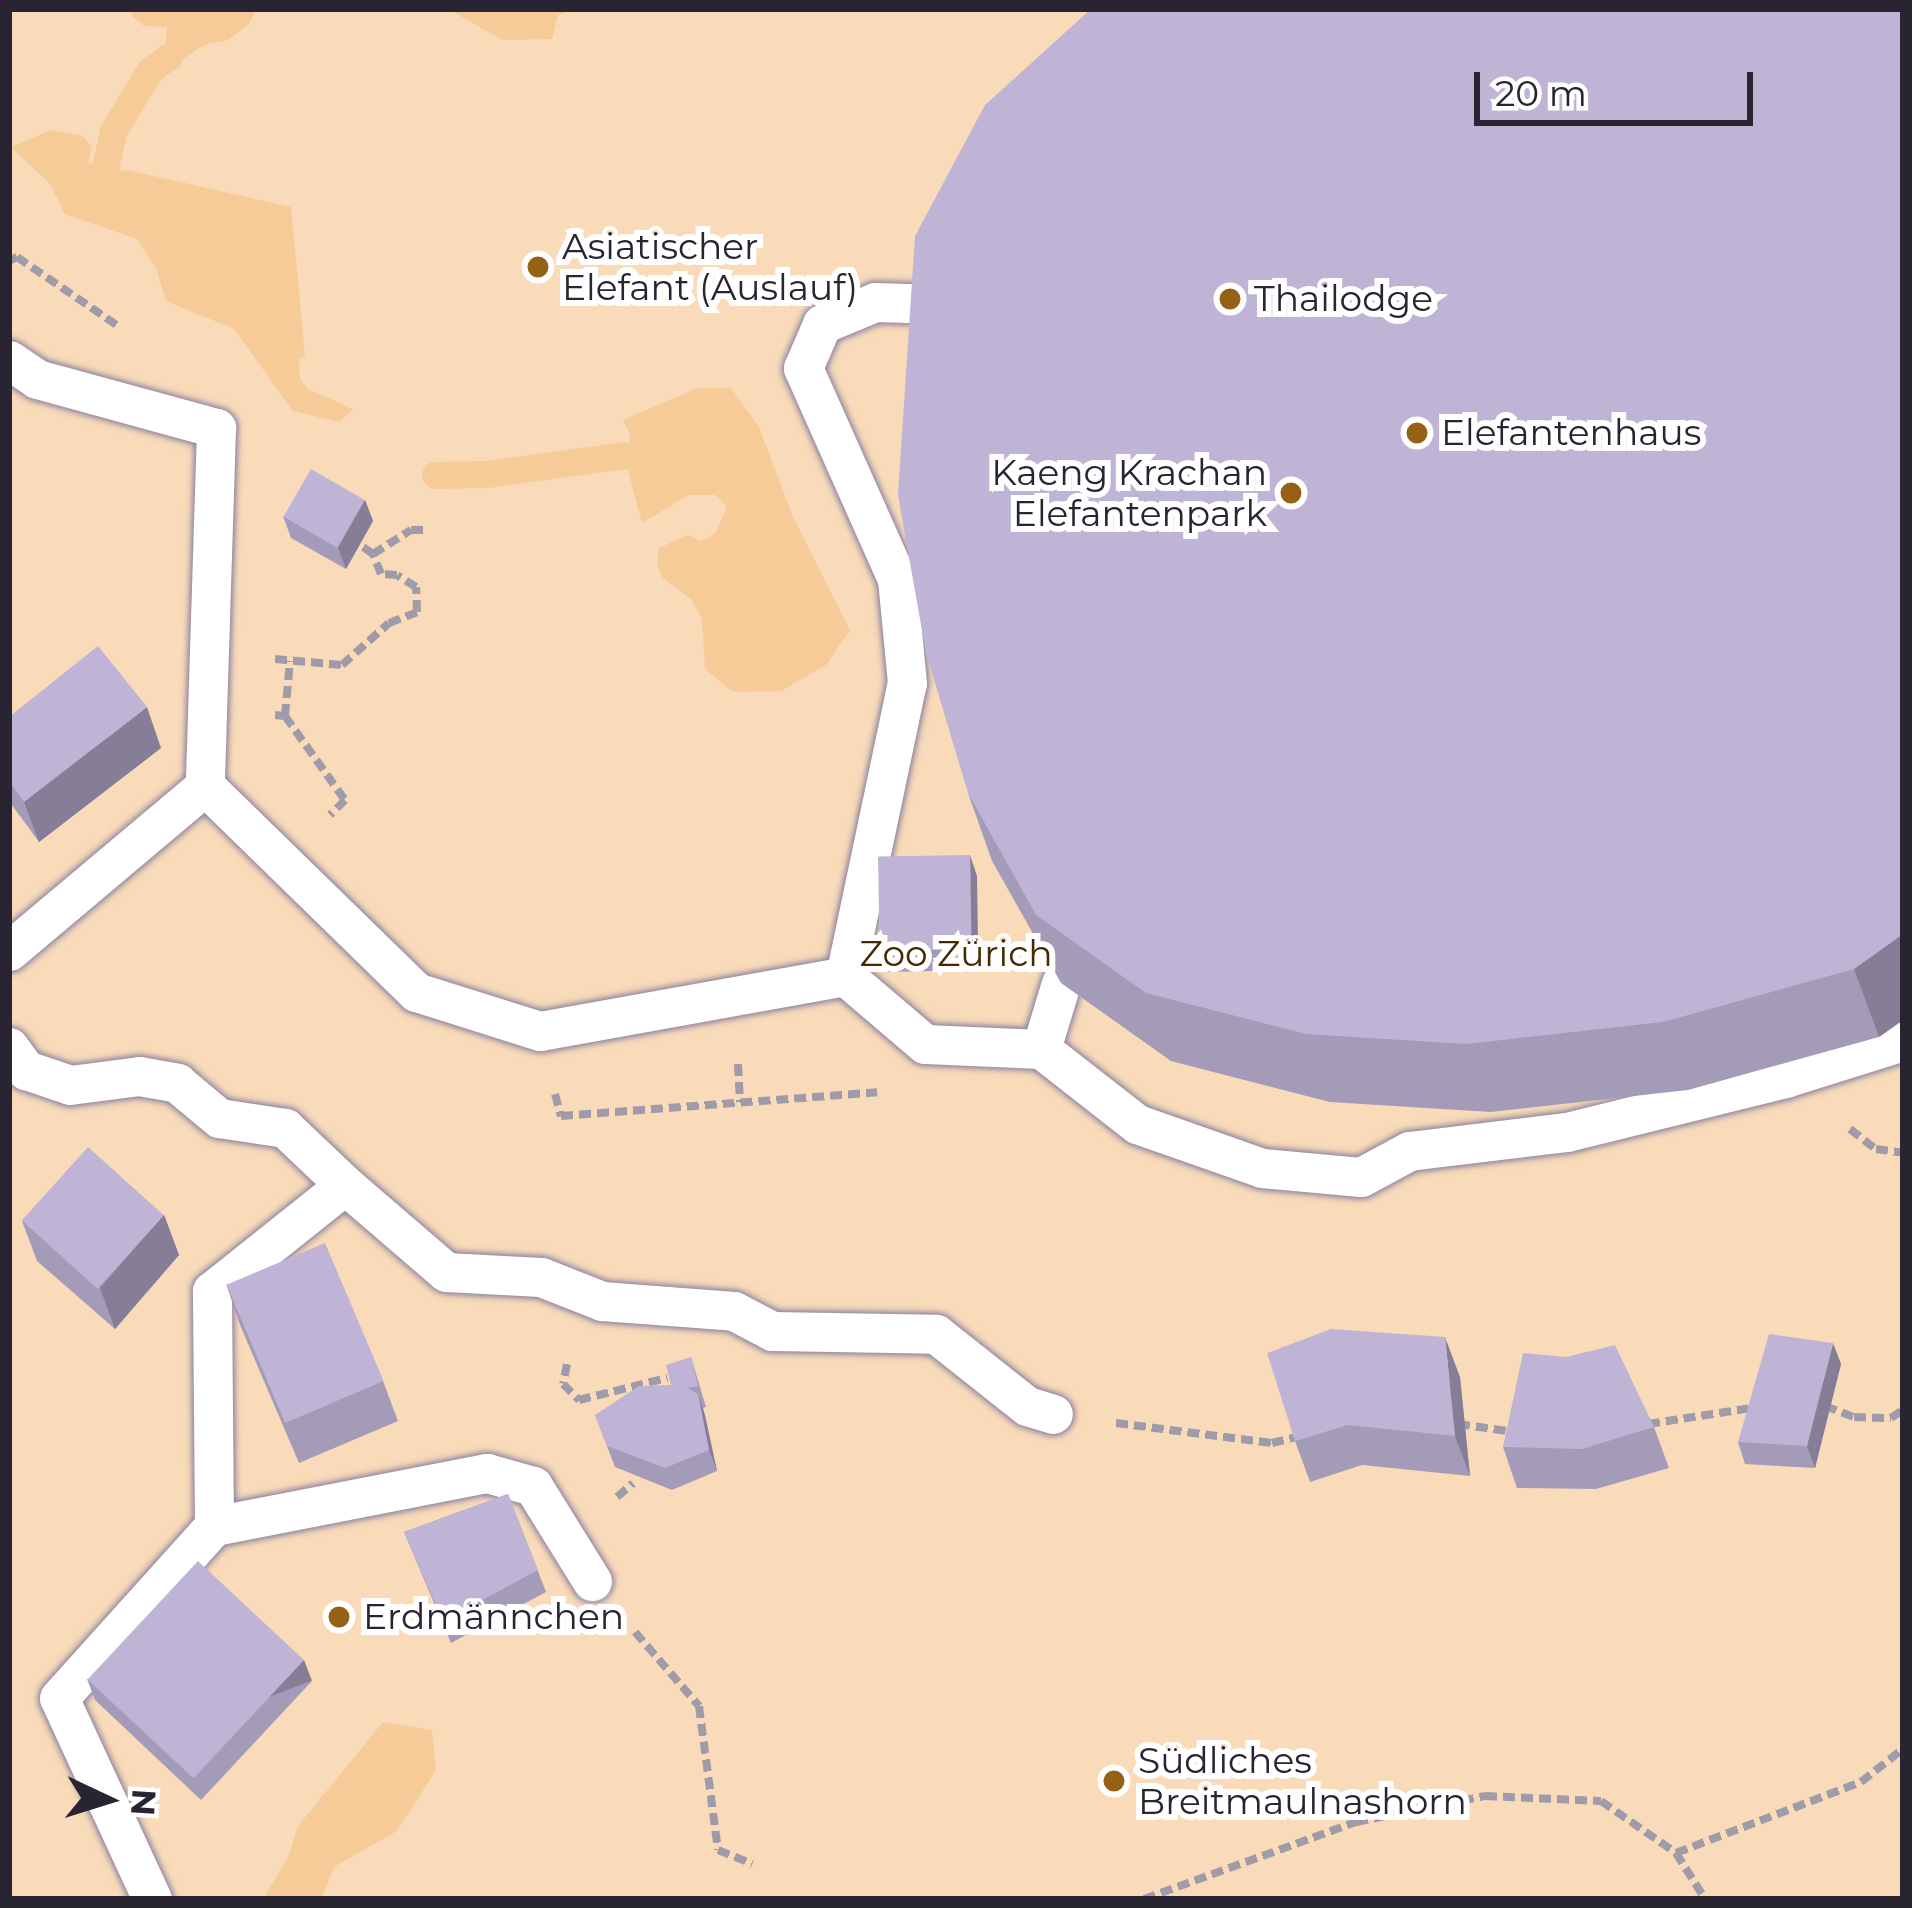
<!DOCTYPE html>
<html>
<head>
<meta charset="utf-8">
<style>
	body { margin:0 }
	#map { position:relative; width:1912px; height:1908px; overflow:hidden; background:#f4f0fe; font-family:Montserrat,sans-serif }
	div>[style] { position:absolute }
	.green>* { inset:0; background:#f9dbb9; transform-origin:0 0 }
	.water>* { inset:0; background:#f6cb97 }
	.stream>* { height:27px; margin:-13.5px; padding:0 13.5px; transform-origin:13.5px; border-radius:13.5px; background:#f6cb97 }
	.path>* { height:8px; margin-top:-4px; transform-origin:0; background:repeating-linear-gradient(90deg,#9f9ba8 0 12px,transparent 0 18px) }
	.roads { filter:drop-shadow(0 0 3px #8b80a0) drop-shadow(0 0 3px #8b80a0) }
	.lane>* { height:39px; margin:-19.5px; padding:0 19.5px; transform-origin:19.5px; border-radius:19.5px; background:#fff }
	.wall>* { inset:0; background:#a49bb8 }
	.shaded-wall>* { inset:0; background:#867e96; transform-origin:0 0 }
	.building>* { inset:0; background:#bfb4d6; transform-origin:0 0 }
	.dots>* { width:33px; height:33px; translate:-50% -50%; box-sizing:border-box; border:6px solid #fff; border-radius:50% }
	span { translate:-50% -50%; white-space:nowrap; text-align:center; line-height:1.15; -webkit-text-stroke:12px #fff; paint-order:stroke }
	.poi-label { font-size:36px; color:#282431 }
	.left { translate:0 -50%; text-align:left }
	.right { translate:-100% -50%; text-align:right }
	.park-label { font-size:36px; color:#452900 }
	.frame { position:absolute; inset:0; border:12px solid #282431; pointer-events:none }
	.north { position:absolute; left:48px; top:1740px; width:120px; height:120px; -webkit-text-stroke:9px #fff; paint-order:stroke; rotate:94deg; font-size:33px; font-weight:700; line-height:48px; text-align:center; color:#282431 }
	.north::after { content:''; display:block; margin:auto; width:42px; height:54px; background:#282431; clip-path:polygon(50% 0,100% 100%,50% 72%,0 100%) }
	.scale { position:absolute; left:1474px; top:72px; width:279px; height:54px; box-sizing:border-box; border:6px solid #282431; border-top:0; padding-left:15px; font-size:36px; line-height:42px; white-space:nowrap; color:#282431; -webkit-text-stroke:9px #fff; paint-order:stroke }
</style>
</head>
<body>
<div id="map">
	<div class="green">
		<i style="left:9px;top:9px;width:1894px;height:1890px"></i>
	</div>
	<div class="water">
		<i style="clip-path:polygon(133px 9px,256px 9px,249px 24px,228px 40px,206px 44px,175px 64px,165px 51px,167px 27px,144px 26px,132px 16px)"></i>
		<i style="clip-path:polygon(576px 9px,558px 15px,552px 39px,502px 40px,452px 11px)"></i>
		<i style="clip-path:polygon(51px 130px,83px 136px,92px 147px,88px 162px,104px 173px,127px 170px,291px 207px,305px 355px,299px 360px,300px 379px,308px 389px,353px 409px,339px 422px,293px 411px,234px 329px,166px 301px,156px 268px,137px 239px,65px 214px,50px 184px,11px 147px)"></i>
		<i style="clip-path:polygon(698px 388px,731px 388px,759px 427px,793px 517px,850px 630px,826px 665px,781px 691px,733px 692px,705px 669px,702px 619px,691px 599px,662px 577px,657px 563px,659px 548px,688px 535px,701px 541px,716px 533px,727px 506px,715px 495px,689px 495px,642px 523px,624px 455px,631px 437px,623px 420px)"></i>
		<i style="clip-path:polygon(383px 1722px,432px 1730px,436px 1770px,397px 1831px,334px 1867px,321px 1899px,263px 1899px,288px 1858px,298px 1826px)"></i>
	</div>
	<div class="stream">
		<i style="left:104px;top:173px;width:43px;rotate:-77.9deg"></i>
		<i style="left:113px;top:131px;width:71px;rotate:-58.8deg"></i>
		<i style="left:150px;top:70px;width:24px;rotate:-36deg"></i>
		<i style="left:435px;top:475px;width:51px;rotate:-1.1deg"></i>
		<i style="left:486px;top:474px;width:139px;rotate:-7.8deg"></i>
	</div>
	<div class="path">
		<i style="left:9px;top:261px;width:9px;rotate:-27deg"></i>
		<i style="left:17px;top:257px;width:122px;rotate:34.3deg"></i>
		<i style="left:373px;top:554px;width:45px;rotate:-32.3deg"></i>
		<i style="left:411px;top:530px;width:17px"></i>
		<i style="left:275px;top:659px;width:67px;rotate:5.1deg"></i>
		<i style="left:342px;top:665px;width:63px;rotate:-41.8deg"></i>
		<i style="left:389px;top:623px;width:30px;rotate:-21deg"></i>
		<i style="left:417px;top:612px;width:25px;rotate:-92deg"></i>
		<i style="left:416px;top:587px;width:22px;rotate:-148deg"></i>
		<i style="left:397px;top:575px;width:16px;rotate:-176deg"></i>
		<i style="left:381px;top:574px;width:22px;rotate:-112deg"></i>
		<i style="left:373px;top:554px;width:16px;rotate:-145deg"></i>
		<i style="left:275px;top:715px;width:10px;rotate:6deg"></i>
		<i style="left:285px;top:716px;width:103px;rotate:54.5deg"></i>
		<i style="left:345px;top:800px;width:21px;rotate:135deg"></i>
		<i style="left:285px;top:716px;width:55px;rotate:-84.8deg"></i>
		<i style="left:738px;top:1064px;width:38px;rotate:87deg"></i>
		<i style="left:555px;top:1094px;width:23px;rotate:75deg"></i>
		<i style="left:561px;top:1116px;width:317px;rotate:-4.3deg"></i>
		<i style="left:1850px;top:1129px;width:33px;rotate:38deg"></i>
		<i style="left:1876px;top:1149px;width:27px;rotate:8deg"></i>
		<i style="left:567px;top:1364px;width:20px;rotate:101deg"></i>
		<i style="left:563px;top:1384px;width:23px;rotate:45deg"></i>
		<i style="left:579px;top:1400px;width:91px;rotate:-14deg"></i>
		<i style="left:1825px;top:1406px;width:31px;rotate:21deg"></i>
		<i style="left:1854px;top:1417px;width:37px;rotate:2deg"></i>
		<i style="left:1891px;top:1418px;width:14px;rotate:-34deg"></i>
		<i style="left:1116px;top:1423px;width:157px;rotate:7.3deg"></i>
		<i style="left:1272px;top:1443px;width:32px;rotate:-14deg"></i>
		<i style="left:1458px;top:1424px;width:57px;rotate:8.1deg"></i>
		<i style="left:1648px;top:1424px;width:111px;rotate:-8.8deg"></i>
		<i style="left:617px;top:1497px;width:21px;rotate:-41deg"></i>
		<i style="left:635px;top:1632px;width:98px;rotate:49.1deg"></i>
		<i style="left:699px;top:1706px;width:145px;rotate:82.5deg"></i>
		<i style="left:718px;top:1850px;width:37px;rotate:22deg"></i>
		<i style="left:1676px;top:1853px;width:198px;rotate:-21deg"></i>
		<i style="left:1861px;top:1782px;width:53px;rotate:-38.2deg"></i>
		<i style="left:1144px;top:1899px;width:226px;rotate:-20deg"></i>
		<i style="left:1356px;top:1822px;width:132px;rotate:-11.4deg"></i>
		<i style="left:1485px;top:1796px;width:116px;rotate:2.5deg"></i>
		<i style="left:1601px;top:1801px;width:91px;rotate:34.7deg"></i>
		<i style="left:1676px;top:1853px;width:54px;rotate:57.8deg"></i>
	</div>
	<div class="roads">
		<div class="lane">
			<i style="left:9px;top:360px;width:34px;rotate:34deg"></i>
			<i style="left:37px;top:379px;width:186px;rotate:15.3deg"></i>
			<i style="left:216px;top:428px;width:358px;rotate:91.8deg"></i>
			<i style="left:205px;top:786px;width:295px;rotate:44.3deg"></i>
			<i style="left:416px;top:992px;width:130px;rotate:17.5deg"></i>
			<i style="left:540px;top:1031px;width:310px;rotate:-10.2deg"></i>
			<i style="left:845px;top:976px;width:299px;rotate:-78.1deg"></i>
			<i style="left:907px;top:683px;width:104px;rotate:-95.5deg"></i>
			<i style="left:897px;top:579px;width:231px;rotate:-114deg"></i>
			<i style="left:803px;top:368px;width:48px;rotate:-66.6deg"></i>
			<i style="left:822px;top:324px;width:57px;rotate:-22.5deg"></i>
			<i style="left:875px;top:302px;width:65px;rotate:1.8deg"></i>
			<i style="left:9px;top:951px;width:256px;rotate:-40.1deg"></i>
			<i style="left:845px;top:976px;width:105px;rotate:40.4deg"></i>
			<i style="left:925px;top:1044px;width:116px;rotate:2.5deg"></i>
			<i style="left:1041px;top:1049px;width:69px;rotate:-73.1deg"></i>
			<i style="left:9px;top:1047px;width:29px;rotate:54deg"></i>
			<i style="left:26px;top:1070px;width:46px;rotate:18.8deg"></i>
			<i style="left:70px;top:1085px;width:70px;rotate:-7.4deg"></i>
			<i style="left:139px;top:1076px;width:39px;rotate:10deg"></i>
			<i style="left:177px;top:1083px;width:55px;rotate:39.8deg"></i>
			<i style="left:219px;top:1118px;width:67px;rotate:8.6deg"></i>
			<i style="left:285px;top:1128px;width:83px;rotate:43.5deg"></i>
			<i style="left:1041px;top:1049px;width:122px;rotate:38deg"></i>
			<i style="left:1137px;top:1124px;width:133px;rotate:19.4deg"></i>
			<i style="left:1262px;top:1168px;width:99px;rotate:5.2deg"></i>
			<i style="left:1361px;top:1177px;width:55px;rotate:-28.4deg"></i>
			<i style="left:1409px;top:1151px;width:159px;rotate:-6.9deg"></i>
			<i style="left:1567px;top:1132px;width:225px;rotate:-13.9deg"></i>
			<i style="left:1785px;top:1078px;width:124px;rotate:-17.4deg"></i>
			<i style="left:214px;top:1526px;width:278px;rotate:-11deg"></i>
			<i style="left:487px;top:1473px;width:48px;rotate:15.8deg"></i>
			<i style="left:533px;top:1486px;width:112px;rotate:58.2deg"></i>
			<i style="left:152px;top:1899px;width:221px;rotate:-114.8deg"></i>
			<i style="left:59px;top:1698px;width:232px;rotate:-48deg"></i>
			<i style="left:214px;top:1526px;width:235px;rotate:-90.5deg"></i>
			<i style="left:212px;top:1291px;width:170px;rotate:-38.6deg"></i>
			<i style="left:345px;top:1185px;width:133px;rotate:40.7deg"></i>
			<i style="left:446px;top:1272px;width:95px;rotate:3deg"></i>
			<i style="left:541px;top:1277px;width:66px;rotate:21.5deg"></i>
			<i style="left:602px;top:1301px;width:132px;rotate:4.3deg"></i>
			<i style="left:734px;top:1311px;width:43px;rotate:27.8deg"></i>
			<i style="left:772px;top:1331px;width:164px;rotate:1deg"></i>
			<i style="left:936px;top:1334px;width:116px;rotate:38.4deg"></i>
			<i style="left:1027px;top:1406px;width:27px;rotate:17deg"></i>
		</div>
	</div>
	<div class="wall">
		<i style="clip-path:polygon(1903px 9px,1903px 1020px,1879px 1037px,1688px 1090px,1491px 1112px,1330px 1102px,1171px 1061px,1061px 983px,992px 861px,968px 793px)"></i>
		<i style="clip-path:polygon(365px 500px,373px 521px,346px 569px,291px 538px,283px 516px)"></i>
		<i style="clip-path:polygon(9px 717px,161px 748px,39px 842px,9px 801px)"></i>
		<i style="clip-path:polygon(977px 876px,978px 970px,887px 972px,879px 951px)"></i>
		<i style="clip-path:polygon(164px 1215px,179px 1255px,115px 1329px,37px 1261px,22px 1221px)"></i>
		<i style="clip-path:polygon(226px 1284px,383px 1381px,398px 1421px,299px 1463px,240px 1325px)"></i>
		<i style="clip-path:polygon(691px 1357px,706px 1407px,703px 1408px,717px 1471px,672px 1490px,615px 1467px,595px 1415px,671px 1385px)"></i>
		<i style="clip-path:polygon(1841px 1364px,1815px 1468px,1745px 1464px,1738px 1442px)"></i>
		<i style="clip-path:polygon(1460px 1377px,1470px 1476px,1362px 1465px,1310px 1482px,1295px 1441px)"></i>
		<i style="clip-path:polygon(1654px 1427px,1669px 1468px,1596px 1489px,1517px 1488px,1503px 1447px)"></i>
		<i style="clip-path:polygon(508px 1494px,546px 1592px,451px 1643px,404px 1532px)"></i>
		<i style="clip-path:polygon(87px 1679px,312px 1681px,201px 1800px,95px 1700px)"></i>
	</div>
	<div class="shaded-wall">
		<i style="clip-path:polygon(365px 500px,373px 521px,346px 569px,338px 548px)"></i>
		<i style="clip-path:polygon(147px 707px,161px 748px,39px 842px,24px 802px)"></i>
		<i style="clip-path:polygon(970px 855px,977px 876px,978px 970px,971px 949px)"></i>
		<i style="clip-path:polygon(1903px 934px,1903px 1020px,1879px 1037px,1854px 969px)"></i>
		<i style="clip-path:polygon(164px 1215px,179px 1255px,115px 1329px,100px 1288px)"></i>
		<i style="clip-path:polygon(1445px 1337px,1460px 1377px,1470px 1476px,1455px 1436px)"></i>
		<i style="clip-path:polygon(1833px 1343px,1841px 1364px,1815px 1468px,1807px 1446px)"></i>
		<i style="clip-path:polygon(698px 1394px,705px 1415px,717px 1471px,709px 1450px)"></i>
		<i style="left:304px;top:1660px;width:22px;height:163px;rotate:69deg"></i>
	</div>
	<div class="building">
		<i style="clip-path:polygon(1091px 9px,1903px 9px,1903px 934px,1854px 969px,1663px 1022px,1466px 1044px,1306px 1034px,1146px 993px,1036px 915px,968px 793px,926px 653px,898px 495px,915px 236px,985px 105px)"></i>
		<i style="left:311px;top:469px;width:62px;height:55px;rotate:30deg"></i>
		<i style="clip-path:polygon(98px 646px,147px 707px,24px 802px,9px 781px,9px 717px)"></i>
		<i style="left:970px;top:855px;width:94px;height:92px;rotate:89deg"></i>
		<i style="left:88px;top:1147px;width:102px;height:99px;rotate:42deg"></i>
		<i style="left:325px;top:1243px;width:150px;height:107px;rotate:67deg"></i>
		<i style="clip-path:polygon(1331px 1329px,1445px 1337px,1455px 1436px,1348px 1425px,1295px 1441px,1267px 1353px)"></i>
		<i style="clip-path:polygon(1769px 1334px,1833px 1343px,1807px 1446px,1738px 1442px)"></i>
		<i style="clip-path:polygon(1615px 1345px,1654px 1427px,1582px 1449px,1503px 1447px,1523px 1353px,1566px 1357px)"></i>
		<i style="clip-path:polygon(691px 1357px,698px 1386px,687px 1388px,698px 1394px,709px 1450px,665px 1468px,607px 1446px,595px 1415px,639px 1386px,671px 1385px,666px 1365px)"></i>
		<i style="clip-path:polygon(508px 1494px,538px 1570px,443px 1621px,404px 1532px)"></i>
		<i style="left:198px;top:1561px;width:145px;height:162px;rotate:43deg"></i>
	</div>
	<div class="dots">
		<i style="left:538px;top:267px;background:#956215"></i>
		<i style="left:1230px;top:299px;background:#956215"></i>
		<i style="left:1417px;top:433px;background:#956215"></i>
		<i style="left:1291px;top:493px;background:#956215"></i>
		<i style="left:339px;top:1617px;background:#956215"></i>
		<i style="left:1114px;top:1781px;background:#956215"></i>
	</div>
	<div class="poi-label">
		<span class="left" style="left:562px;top:267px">Asiatischer<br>Elefant (Auslauf)</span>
		<span class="left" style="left:1254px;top:299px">Thailodge</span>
		<span class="left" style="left:1441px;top:433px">Elefantenhaus</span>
		<span class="right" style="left:1267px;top:493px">Kaeng Krachan<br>Elefantenpark</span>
		<span class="left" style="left:363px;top:1617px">Erdmännchen</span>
		<span class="left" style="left:1138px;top:1781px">Südliches<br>Breitmaulnashorn</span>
	</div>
	<div class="park-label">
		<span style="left:956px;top:954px">Zoo Zürich</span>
	</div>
	<div class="frame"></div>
	<div class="north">N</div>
	<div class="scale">20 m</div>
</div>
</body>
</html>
